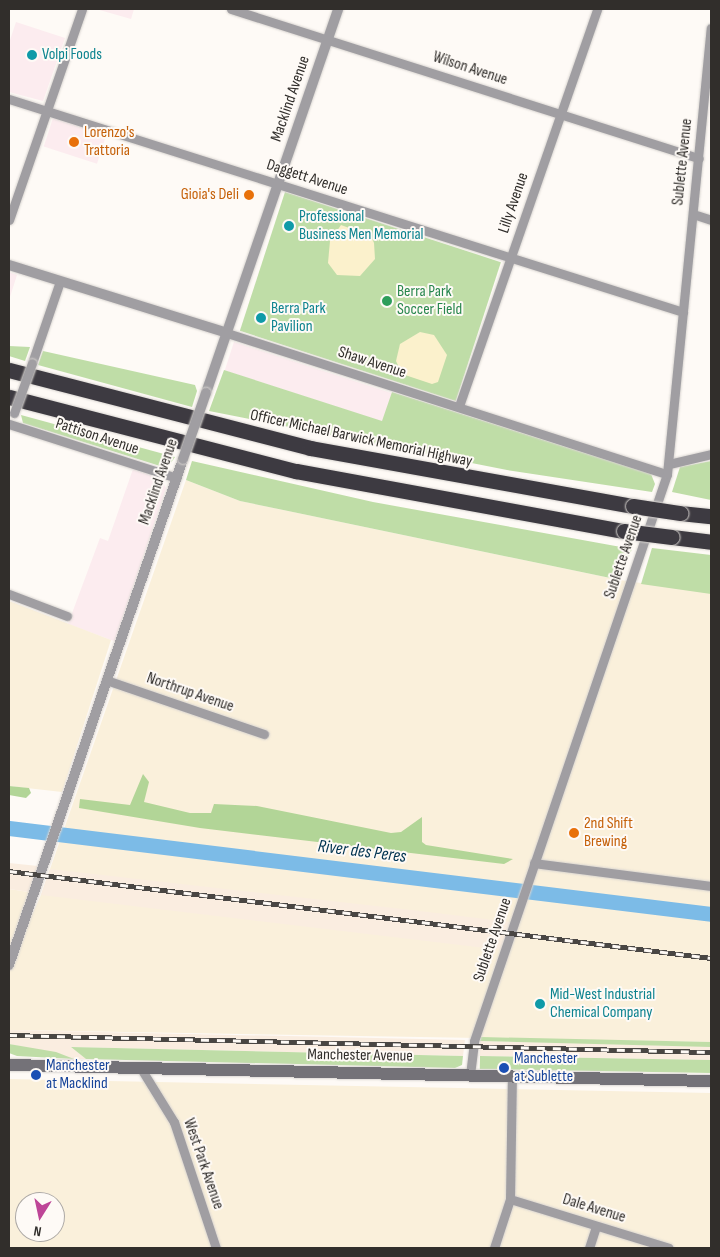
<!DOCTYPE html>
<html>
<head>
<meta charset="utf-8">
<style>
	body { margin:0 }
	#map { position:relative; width:720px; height:1257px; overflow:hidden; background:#fefaf6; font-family:"Sofia Sans Condensed",sans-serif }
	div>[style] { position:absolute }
	.commercial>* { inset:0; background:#fcecef; transform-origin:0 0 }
	.industrial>* { inset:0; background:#faf0db }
	.built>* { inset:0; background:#faede0; transform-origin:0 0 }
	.green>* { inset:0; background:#bfdda7; transform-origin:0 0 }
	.forest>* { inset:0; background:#b2d597 }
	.sand>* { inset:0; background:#fbf1cc }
	.river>* { height:15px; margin:-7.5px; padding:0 7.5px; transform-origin:7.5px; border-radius:7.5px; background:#7cbbe7 }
	.roads { filter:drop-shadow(0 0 1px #d9d5d1) drop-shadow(0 0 1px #d9d5d1) }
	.minor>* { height:9px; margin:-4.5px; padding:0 4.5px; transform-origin:4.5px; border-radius:4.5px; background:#a09ea2 }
	.tertiary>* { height:10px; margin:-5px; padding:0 5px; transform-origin:5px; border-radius:5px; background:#a09ea2 }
	.secondary>* { height:12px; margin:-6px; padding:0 6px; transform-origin:6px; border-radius:6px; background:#747278 }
	.motorway>* { height:15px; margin:-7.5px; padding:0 7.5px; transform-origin:7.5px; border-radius:7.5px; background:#3d3a41 }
	.rail>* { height:4.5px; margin-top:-2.25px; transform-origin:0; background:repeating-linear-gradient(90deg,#fefaf6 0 8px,#494643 0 16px); box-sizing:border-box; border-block:1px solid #494643 }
	.bridges { filter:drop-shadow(0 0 1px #d9d5d1) drop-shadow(0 0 1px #d9d5d1) }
	.minor-bridge>* { height:9px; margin:-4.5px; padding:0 4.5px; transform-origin:4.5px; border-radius:4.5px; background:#a09ea2 }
	.tertiary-bridge>* { height:10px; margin:-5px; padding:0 5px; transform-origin:5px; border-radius:5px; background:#a09ea2 }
	.motorway-bridge>* { height:15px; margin:-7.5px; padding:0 7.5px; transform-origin:7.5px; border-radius:7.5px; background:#3d3a41 }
	.dots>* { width:14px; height:14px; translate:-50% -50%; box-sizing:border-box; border:2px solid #fefaf6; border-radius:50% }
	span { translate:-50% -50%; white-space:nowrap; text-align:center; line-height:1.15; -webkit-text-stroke:4px #fefaf6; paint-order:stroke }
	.culture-label { font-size:16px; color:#0d838f }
	.left { translate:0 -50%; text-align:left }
	.street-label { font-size:16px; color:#312e2b }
	.food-label { font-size:16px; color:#c56008 }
	.right { translate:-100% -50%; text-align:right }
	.leisure-label { font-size:16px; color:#27864d }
	.transit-label { font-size:16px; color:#164399 }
	.water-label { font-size:18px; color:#003350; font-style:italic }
	.frame { position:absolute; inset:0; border:10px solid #312e2b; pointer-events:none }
	.north { position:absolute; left:15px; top:1192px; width:50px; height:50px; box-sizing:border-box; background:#fefaf6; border:1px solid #aca8a5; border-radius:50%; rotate:190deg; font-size:14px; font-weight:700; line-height:20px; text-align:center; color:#312e2b }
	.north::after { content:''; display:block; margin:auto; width:18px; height:22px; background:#be4597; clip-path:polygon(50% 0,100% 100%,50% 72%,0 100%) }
</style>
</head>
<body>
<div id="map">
	<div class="commercial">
		<i style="clip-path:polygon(96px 9px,134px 9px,131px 19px)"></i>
		<i style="clip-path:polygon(16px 22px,65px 38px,43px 101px,9px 92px,9px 43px)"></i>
		<i style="left:53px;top:118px;width:56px;height:30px;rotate:18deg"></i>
		<i style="clip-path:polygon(9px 272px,17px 275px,9px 300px)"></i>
		<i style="left:234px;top:342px;width:166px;height:30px;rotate:18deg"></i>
		<i style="clip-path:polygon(133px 469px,161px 479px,166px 488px,115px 641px,111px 640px,68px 624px,100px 538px,108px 541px)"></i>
	</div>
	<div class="industrial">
		<i style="clip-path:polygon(186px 480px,240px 501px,620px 580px,711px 593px,711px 1042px,9px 1030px,9px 966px,41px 895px)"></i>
		<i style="clip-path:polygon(9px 601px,111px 640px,62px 792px,9px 786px)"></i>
		<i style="clip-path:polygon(9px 889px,29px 892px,9px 949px)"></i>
		<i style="clip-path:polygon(evenodd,9px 1079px,711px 1093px,711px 1248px,9px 1248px,9px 1079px,25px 1202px,55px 1202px,55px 1232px,25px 1232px,25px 1202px)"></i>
	</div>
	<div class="built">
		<i style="clip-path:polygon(9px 863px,38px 866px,29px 892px,9px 889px)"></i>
		<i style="clip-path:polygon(50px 869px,420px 911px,510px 922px,502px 950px,41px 895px)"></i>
		<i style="clip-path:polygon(9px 1030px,465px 1040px,463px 1056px,71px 1047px,86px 1059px,74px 1059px,9px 1044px)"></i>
		<i style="left:480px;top:1041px;width:231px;height:15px;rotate:1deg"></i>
	</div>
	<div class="green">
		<i style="left:285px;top:192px;width:227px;height:146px;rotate:18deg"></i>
		<i style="clip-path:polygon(9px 346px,30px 347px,25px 361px,9px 356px)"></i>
		<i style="clip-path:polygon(43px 351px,195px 385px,197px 391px,192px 407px,38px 365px)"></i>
		<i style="clip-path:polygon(224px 370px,382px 421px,392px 392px,651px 474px,655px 484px,652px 492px,507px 470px,209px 411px)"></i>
		<i style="clip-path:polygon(21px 415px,175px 457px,168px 467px,160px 466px,23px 423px)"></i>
		<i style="clip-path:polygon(192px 461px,373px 502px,632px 549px,620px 580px,240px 501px,186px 480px)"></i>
		<i style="clip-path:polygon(711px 461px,711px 500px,672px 492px,680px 467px)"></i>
		<i style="clip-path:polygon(652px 548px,711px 555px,711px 594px,641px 584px)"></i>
		<i style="clip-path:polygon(481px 1037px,711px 1042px,711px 1047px,480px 1041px)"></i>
		<i style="clip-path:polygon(9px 1044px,56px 1052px,74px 1059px,17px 1056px,9px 1053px)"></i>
		<i style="clip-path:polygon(71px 1047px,463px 1056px,462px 1065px,455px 1068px,86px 1059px)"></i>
		<i style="left:480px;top:1056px;width:231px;height:13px;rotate:1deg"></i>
	</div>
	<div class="forest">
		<i style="clip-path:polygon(143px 774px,149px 782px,144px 802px,190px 813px,211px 813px,214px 804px,257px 806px,391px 833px,401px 832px,422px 817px,422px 842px,426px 845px,513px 859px,504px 864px,200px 828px,79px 808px,80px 799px,130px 805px)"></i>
		<i style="clip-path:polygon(9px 786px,29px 788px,31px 793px,26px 798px,9px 795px)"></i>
	</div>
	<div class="sand">
		<i style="clip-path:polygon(341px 225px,371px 236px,374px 243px,375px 259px,360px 276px,337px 275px,328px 263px,330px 241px)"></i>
		<i style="clip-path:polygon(420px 332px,434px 335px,447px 355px,438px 382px,432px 384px,402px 374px,396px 361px,400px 344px)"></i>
	</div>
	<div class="river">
		<i style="left:9px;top:828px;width:707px;rotate:6.98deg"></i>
	</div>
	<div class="roads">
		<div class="minor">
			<i style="left:231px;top:9px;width:491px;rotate:17.7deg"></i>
			<i style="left:9px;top:99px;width:707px;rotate:17.54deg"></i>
			<i style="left:693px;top:214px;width:19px;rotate:18deg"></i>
			<i style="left:9px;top:220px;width:223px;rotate:-70.9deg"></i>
			<i style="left:227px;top:333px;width:462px;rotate:17.8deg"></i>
			<i style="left:32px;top:363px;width:87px;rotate:-71.1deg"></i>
			<i style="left:459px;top:406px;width:420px;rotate:-70.8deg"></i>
			<i style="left:9px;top:424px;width:176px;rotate:17.8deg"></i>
			<i style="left:669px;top:464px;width:43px;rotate:-13.4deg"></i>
			<i style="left:9px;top:594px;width:62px;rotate:20.8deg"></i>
			<i style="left:106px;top:680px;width:167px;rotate:18.9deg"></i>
			<i style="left:534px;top:863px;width:178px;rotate:7.4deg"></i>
			<i style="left:140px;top:1067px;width:65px;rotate:58.3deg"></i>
			<i style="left:174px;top:1122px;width:133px;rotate:71.6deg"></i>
			<i style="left:470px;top:1075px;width:34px;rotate:-83deg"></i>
			<i style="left:474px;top:1041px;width:599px;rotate:-71.2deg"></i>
			<i style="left:667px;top:474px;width:448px;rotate:-84.4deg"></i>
			<i style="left:510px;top:1199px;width:166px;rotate:17.1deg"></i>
			<i style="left:494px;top:1248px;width:52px;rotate:-71.9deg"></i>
			<i style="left:510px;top:1199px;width:122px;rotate:-89.1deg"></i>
			<i style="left:589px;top:1248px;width:23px;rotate:-72deg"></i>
		</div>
		<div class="tertiary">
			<i style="left:9px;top:265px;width:228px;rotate:17.3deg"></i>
			<i style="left:206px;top:393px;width:406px;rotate:-71deg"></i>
			<i style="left:9px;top:965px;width:535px;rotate:-71.02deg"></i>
		</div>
		<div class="secondary">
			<i style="left:9px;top:1065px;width:702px;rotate:1.31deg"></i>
		</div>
		<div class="motorway">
			<i style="left:9px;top:370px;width:311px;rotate:14.5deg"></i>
			<i style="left:310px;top:448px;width:328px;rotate:10.2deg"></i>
			<i style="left:9px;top:397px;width:296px;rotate:14.5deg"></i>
			<i style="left:296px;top:471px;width:333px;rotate:10.4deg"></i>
			<i style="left:680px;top:513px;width:31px;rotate:6deg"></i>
			<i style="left:672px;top:537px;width:39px;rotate:7deg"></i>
		</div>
	</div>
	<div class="rail">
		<i style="left:9px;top:871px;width:707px;rotate:7.06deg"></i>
		<i style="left:9px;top:1035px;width:702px;rotate:1.39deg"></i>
	</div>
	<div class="bridges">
		<div class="minor-bridge">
			<i style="left:14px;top:413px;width:53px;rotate:-70.2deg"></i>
		</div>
		<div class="tertiary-bridge">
			<i style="left:183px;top:459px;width:70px;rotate:-70.8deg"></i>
		</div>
		<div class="motorway-bridge">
			<i style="left:633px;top:506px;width:48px;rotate:8.5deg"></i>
			<i style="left:624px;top:531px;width:48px;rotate:7.1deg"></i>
		</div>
	</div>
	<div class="dots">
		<i style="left:32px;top:55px;background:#0f9aa8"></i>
		<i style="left:74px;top:142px;background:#e8710a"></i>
		<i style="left:249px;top:195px;background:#e8710a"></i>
		<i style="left:289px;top:226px;background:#0f9aa8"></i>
		<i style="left:387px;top:301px;background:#2e9e5b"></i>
		<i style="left:261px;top:318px;background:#0f9aa8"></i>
		<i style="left:574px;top:833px;background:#e8710a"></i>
		<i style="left:540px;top:1004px;background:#0f9aa8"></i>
		<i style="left:504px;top:1068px;background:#1a4fb4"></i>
		<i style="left:36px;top:1075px;background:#1a4fb4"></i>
	</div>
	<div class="culture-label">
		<span class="left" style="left:42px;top:55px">Volpi Foods</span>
		<span class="left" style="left:299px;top:226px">Professional<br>Business Men Memorial</span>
		<span class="left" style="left:271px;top:318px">Berra Park<br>Pavilion</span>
		<span class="left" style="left:550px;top:1004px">Mid-West Industrial<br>Chemical Company</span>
	</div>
	<div class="street-label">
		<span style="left:470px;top:69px;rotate:18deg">Wilson Avenue</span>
		<span style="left:291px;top:99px;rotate:-71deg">Macklind Avenue</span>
		<span style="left:683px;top:162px;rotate:-84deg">Sublette Avenue</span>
		<span style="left:307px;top:178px;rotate:18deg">Daggett Avenue</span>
		<span style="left:514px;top:203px;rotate:-71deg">Lilly Avenue</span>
		<span style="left:372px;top:363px;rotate:18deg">Shaw Avenue</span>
		<span style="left:97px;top:437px;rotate:18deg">Pattison Avenue</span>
		<span style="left:361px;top:439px;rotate:12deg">Officer Michael Barwick Memorial Highway</span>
		<span style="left:159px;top:482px;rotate:-71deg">Macklind Avenue</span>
		<span style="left:624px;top:557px;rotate:-71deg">Sublette Avenue</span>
		<span style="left:190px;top:693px;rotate:19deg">Northrup Avenue</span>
		<span style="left:493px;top:940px;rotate:-71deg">Sublette Avenue</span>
		<span style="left:360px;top:1056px;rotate:1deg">Manchester Avenue</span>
		<span style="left:203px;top:1164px;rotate:71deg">West Park Avenue</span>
		<span style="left:594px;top:1209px;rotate:17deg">Dale Avenue</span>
	</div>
	<div class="food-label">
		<span class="left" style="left:84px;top:142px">Lorenzo's<br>Trattoria</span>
		<span class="right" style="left:239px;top:195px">Gioia's Deli</span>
		<span class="left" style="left:584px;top:833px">2nd Shift<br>Brewing</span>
	</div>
	<div class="leisure-label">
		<span class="left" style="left:397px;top:301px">Berra Park<br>Soccer Field</span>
	</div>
	<div class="transit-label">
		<span class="left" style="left:514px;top:1068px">Manchester<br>at Sublette</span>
		<span class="left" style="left:46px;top:1075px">Manchester<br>at Macklind</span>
	</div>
	<div class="water-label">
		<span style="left:362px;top:852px;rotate:7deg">River des Peres</span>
	</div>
	<div class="frame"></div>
	<div class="north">N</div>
</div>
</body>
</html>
